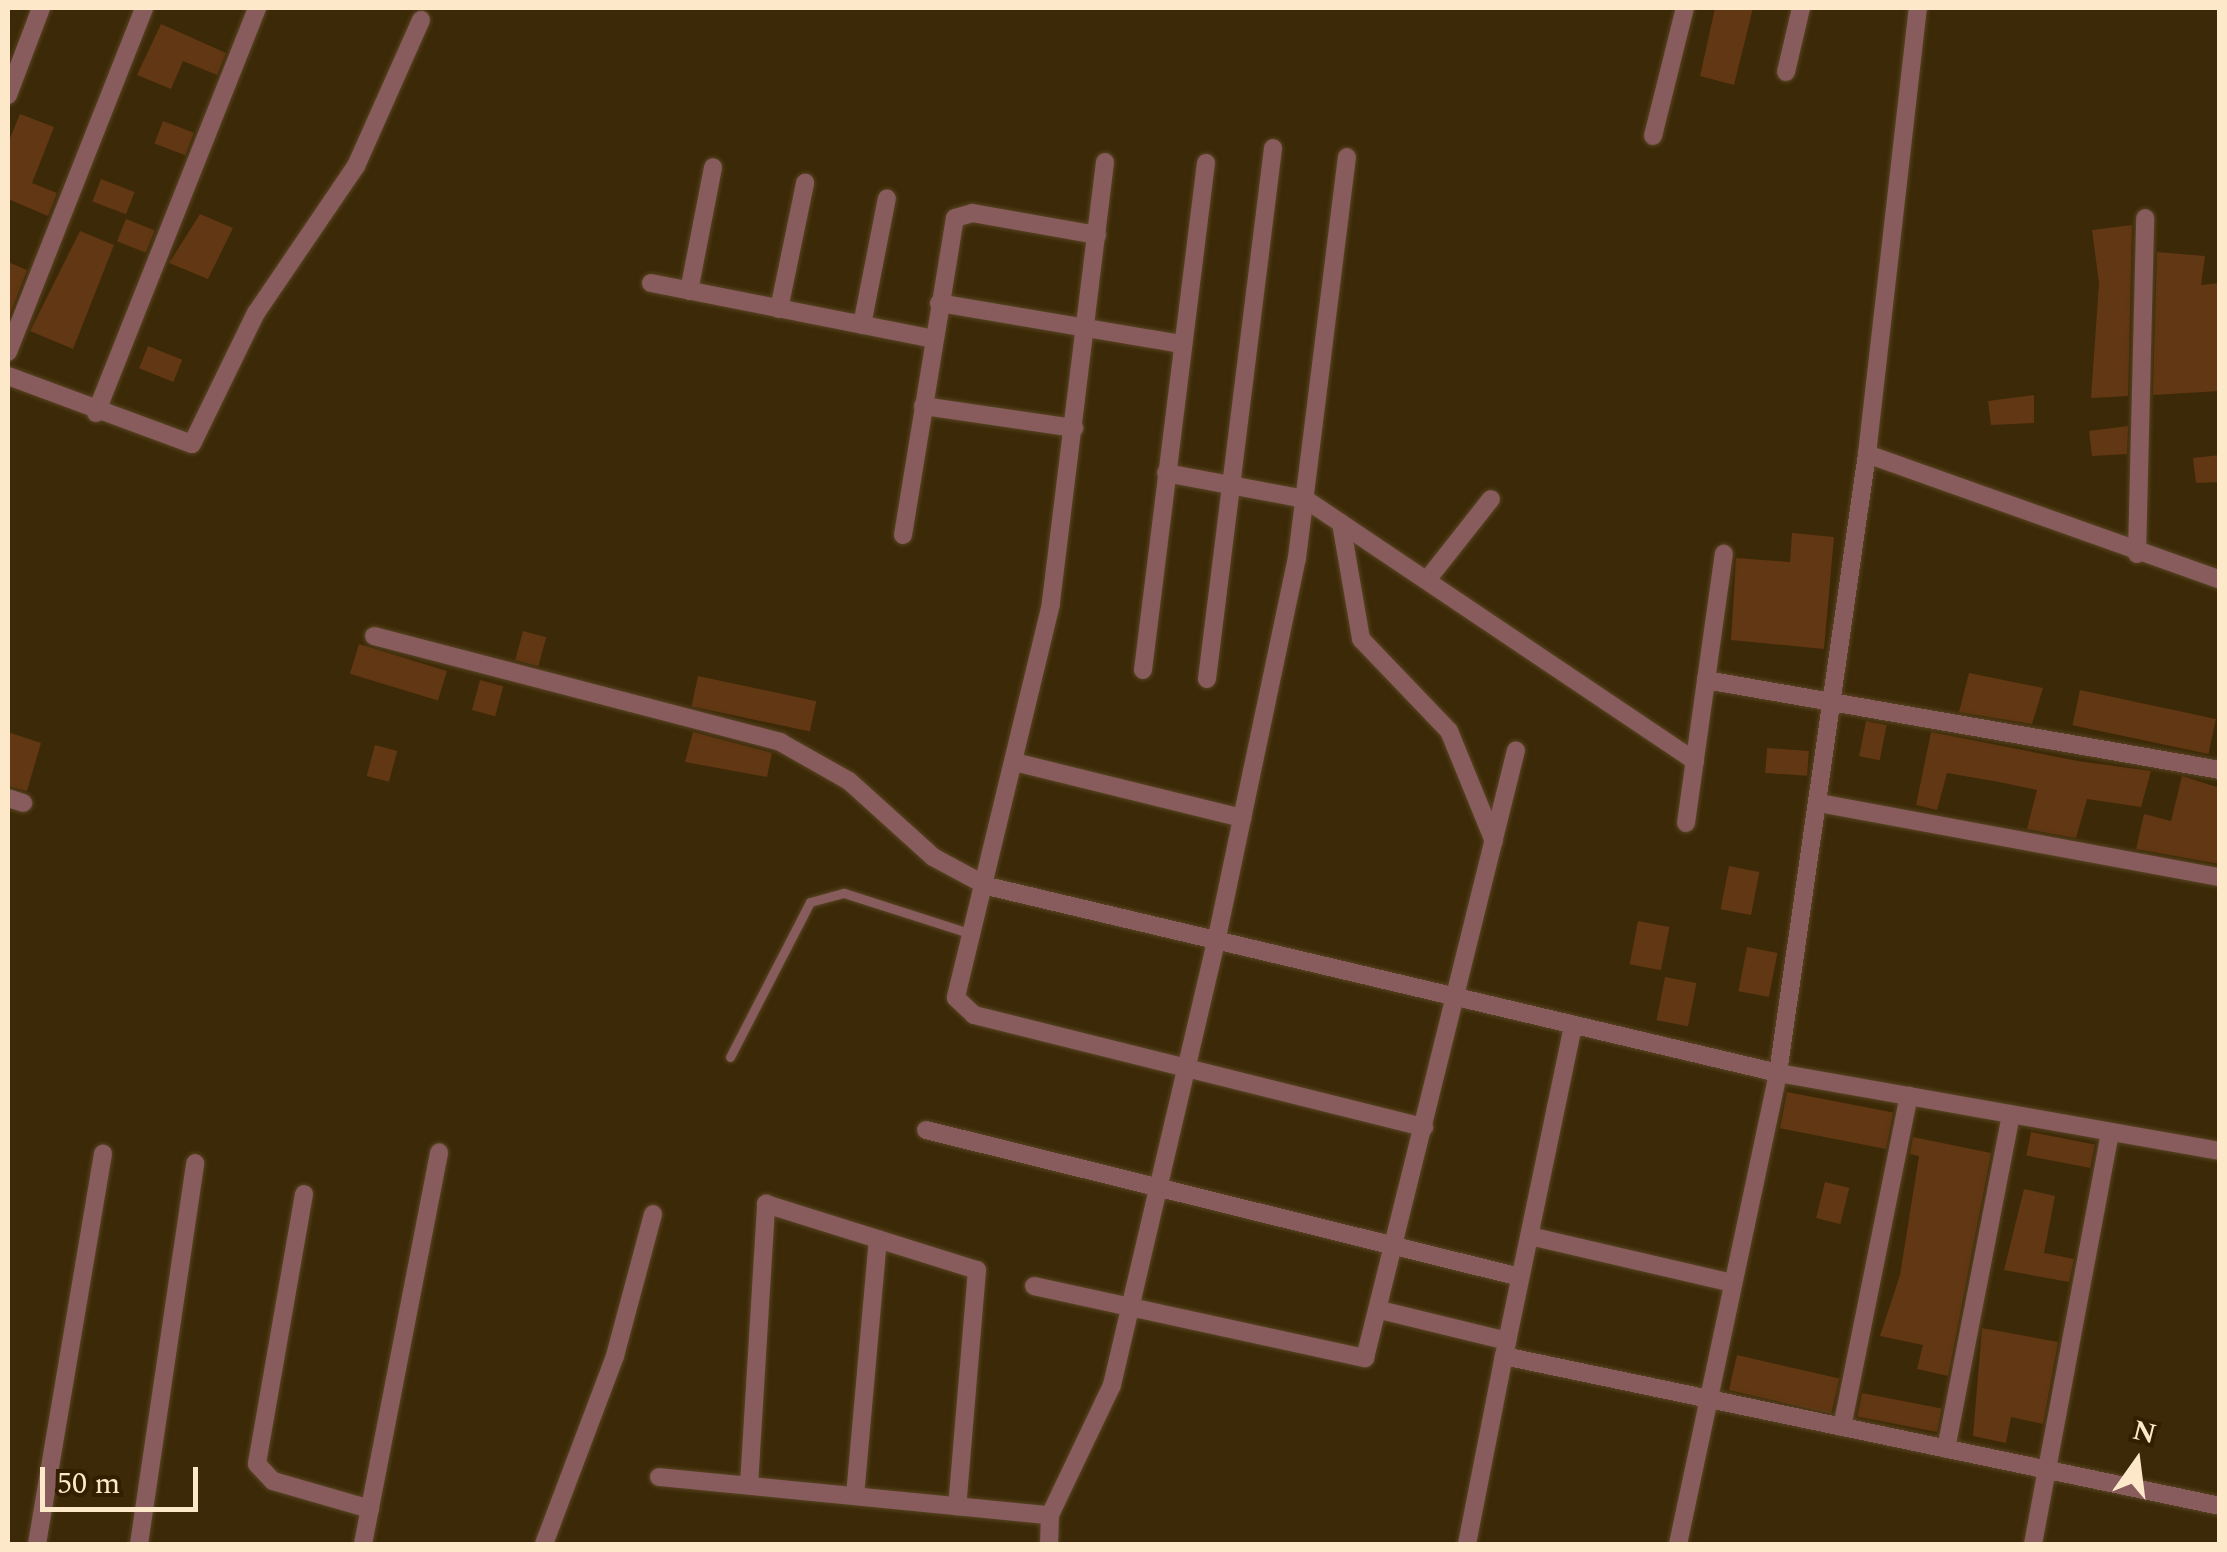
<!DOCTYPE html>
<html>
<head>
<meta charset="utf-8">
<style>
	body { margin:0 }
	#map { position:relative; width:2227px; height:1552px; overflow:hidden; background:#3c2907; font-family:Spectral,serif }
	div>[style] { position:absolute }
	.building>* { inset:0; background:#623713; transform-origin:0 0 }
	.roads { filter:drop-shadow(0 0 2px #574422) drop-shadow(0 0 2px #574422) }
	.service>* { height:9px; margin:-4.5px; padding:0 4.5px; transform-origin:4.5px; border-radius:4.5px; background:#885c5d }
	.minor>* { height:18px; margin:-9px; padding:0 9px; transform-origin:9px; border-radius:9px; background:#885c5d }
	span { translate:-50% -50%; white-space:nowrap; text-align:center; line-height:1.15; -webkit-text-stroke:9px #321f00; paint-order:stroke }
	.frame { position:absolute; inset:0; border:10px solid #fde8ca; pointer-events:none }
	.north { position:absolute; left:2087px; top:1412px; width:100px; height:100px; -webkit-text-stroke:8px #321f00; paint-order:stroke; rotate:14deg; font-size:28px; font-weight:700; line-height:40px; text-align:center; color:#fde8ca }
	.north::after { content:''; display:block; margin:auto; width:35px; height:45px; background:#fde8ca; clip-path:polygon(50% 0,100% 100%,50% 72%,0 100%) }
	.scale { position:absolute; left:40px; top:1467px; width:158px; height:45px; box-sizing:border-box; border:5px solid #fde8ca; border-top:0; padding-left:12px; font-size:30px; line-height:35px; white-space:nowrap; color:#fde8ca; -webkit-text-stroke:8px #321f00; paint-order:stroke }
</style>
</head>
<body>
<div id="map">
	<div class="building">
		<i style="clip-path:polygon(1715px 8px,1753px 8px,1734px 85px,1700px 76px)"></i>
		<i style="clip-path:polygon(161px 24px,226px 53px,217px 75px,183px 61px,171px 89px,137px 75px)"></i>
		<i style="clip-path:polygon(20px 114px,54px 127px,32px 183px,57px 193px,48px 216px,8px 199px,8px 143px)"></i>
		<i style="left:163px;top:121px;width:33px;height:24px;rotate:21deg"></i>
		<i style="left:101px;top:179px;width:36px;height:24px;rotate:21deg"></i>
		<i style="clip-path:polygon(200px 214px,233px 228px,208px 279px,169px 263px)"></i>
		<i style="left:126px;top:219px;width:31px;height:24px;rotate:22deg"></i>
		<i style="clip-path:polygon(2132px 225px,2128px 396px,2091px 398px,2099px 283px,2092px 230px)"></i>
		<i style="clip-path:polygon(80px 231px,114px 245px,73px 349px,30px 331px)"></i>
		<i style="clip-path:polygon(2157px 252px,2205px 256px,2201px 285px,2220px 283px,2220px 391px,2153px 395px)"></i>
		<i style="clip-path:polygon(8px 262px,27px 270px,8px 319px)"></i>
		<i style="left:148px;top:346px;width:37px;height:24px;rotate:22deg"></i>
		<i style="clip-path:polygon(2034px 395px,2034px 423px,1991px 425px,1988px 401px)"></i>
		<i style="clip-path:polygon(2128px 426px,2127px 454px,2092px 456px,2089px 431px)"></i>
		<i style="clip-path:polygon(2220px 455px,2220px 482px,2196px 483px,2193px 458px)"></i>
		<i style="clip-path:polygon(1792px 533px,1834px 537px,1824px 649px,1731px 640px,1736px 558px,1790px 562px)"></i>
		<i style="left:523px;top:631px;width:24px;height:30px;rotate:15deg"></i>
		<i style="left:359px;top:644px;width:92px;height:31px;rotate:17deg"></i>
		<i style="clip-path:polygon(1969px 673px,2043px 688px,2032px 724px,1959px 712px)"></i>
		<i style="left:698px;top:676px;width:121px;height:31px;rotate:12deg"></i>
		<i style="left:480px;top:680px;width:24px;height:31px;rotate:15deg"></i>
		<i style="left:2080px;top:690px;width:139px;height:36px;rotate:12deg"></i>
		<i style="left:1866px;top:721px;width:21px;height:36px;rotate:11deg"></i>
		<i style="clip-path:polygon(8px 732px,41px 743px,27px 791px,8px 786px)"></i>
		<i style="clip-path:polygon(693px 732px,772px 753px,767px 777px,685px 762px)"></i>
		<i style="clip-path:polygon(1931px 732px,2078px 761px,2151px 771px,2141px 807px,2087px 799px,2076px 838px,2027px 829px,2037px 790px,1999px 782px,1947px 773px,1937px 810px,1916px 805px)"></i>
		<i style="left:375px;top:745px;width:23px;height:32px;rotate:15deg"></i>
		<i style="left:1767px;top:748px;width:42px;height:25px;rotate:4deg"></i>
		<i style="clip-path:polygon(2182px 776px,2220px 788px,2220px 864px,2136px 849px,2144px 814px,2171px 821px)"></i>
		<i style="left:1729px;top:866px;width:31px;height:44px;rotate:11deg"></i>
		<i style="left:1638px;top:921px;width:32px;height:44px;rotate:11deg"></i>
		<i style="left:1747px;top:947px;width:31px;height:45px;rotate:11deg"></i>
		<i style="left:1665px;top:977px;width:32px;height:44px;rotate:11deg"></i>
		<i style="left:1787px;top:1092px;width:108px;height:37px;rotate:11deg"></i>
		<i style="left:2031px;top:1132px;width:65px;height:24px;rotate:11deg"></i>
		<i style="clip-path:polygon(1913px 1137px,1991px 1153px,1948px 1376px,1917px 1369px,1923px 1345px,1880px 1336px,1900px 1275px,1919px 1156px,1910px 1154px)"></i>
		<i style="left:1825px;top:1182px;width:25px;height:37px;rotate:14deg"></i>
		<i style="clip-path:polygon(2024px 1189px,2055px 1196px,2044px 1253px,2074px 1259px,2069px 1282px,2004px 1270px)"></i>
		<i style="clip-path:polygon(1982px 1328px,2058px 1342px,2043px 1424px,2011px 1417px,2006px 1443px,1973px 1436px)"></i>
		<i style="left:1737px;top:1355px;width:105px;height:36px;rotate:13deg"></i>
		<i style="left:1862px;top:1393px;width:81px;height:24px;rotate:11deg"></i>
	</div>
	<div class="roads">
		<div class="service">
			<i style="left:730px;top:1057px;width:174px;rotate:-62.7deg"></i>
			<i style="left:810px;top:902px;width:35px;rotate:-15deg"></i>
			<i style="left:844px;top:893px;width:134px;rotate:17.8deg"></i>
		</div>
		<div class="minor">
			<i style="left:1786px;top:72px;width:66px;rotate:-76.8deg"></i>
			<i style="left:8px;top:95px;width:93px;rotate:-69.2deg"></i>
			<i style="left:1653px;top:136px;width:132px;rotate:-76deg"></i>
			<i style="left:1105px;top:162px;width:445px;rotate:97deg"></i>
			<i style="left:1051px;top:604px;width:405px;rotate:103.6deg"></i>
			<i style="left:956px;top:998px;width:25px;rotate:43deg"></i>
			<i style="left:974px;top:1015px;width:464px;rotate:14deg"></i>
			<i style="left:651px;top:283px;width:288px;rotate:11.2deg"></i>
			<i style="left:689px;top:291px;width:126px;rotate:-79deg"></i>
			<i style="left:939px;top:303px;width:246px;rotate:9.6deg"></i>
			<i style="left:779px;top:309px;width:129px;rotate:-78.3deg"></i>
			<i style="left:862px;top:325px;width:129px;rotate:-78.9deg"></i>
			<i style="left:8px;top:352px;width:370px;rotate:-68.4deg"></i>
			<i style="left:8px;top:376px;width:196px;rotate:20.3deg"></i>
			<i style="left:192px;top:444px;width:146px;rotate:-64deg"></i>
			<i style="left:256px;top:313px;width:178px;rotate:-55.8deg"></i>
			<i style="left:356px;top:166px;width:160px;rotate:-66deg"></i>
			<i style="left:923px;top:406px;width:153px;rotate:8.3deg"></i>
			<i style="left:96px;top:413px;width:436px;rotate:-68.3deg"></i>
			<i style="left:1867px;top:454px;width:375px;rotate:19.6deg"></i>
			<i style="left:1166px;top:473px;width:141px;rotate:10.6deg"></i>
			<i style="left:1305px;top:499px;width:470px;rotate:33.9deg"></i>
			<i style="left:1341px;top:523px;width:118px;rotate:80.2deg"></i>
			<i style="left:1361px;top:639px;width:127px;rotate:46.3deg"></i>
			<i style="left:1449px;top:731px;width:119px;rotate:67.8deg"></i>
			<i style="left:903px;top:535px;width:321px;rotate:-80.7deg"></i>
			<i style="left:955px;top:218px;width:18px;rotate:-16deg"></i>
			<i style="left:972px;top:213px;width:127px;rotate:10deg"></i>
			<i style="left:2137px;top:554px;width:336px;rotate:-88.6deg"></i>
			<i style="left:1427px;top:580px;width:103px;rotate:-51.7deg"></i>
			<i style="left:374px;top:636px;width:420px;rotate:14.6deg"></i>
			<i style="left:780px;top:742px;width:79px;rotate:29.5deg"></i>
			<i style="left:849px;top:781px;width:113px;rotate:42.1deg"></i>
			<i style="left:933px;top:857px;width:61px;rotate:28.2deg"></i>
			<i style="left:987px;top:886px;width:813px;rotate:13.3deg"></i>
			<i style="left:1778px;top:1073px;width:449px;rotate:10deg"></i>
			<i style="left:1143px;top:670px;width:511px;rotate:-82.92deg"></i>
			<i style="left:1207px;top:679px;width:535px;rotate:-82.91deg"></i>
			<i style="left:1706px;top:680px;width:522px;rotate:9.93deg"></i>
			<i style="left:1018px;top:763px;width:231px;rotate:13.8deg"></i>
			<i style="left:8px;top:798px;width:16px;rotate:18deg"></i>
			<i style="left:1819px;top:803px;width:408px;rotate:10.5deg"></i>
			<i style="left:1686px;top:823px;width:272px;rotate:-82deg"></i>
			<i style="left:1573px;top:1026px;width:337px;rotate:101.8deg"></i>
			<i style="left:1504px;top:1356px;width:732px;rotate:11.83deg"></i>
			<i style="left:926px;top:1130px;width:612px;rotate:13.9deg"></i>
			<i style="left:304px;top:1194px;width:274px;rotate:99.9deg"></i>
			<i style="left:257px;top:1464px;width:23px;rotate:47deg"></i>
			<i style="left:273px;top:1481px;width:101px;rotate:16.1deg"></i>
			<i style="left:1530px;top:1236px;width:202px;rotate:13.1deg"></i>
			<i style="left:1034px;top:1286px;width:339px;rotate:12.3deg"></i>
			<i style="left:1365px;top:1358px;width:626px;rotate:-76.05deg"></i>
			<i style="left:1380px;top:1310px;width:131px;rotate:13.7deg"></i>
			<i style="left:1842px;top:1427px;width:338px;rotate:-78.6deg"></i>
			<i style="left:1946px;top:1449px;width:340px;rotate:-79deg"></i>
			<i style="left:659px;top:1477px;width:393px;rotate:5.6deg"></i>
			<i style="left:749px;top:1485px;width:282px;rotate:-86.5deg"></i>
			<i style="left:766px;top:1204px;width:221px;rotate:17.4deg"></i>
			<i style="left:977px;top:1270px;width:237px;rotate:94.8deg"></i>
			<i style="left:855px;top:1496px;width:258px;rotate:-84.9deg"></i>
			<i style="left:37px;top:1544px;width:396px;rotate:-80.4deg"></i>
			<i style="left:139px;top:1544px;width:385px;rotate:-81.6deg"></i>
			<i style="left:363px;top:1544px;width:399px;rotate:-79deg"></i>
			<i style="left:544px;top:1544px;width:201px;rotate:-69.3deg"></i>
			<i style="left:615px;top:1356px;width:147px;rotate:-75deg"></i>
			<i style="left:1049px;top:1544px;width:29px;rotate:-88deg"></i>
			<i style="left:1050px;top:1515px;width:144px;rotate:-64.5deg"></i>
			<i style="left:1112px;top:1385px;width:455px;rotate:-76.8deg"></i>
			<i style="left:1216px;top:942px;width:392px;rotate:-78.1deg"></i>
			<i style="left:1297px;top:558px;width:404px;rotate:-82.9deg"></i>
			<i style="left:1467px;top:1544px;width:192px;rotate:-78.9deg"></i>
			<i style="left:1678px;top:1544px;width:481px;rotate:-78deg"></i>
			<i style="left:1778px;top:1073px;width:625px;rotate:-81.82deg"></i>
			<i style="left:1867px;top:454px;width:449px;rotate:-83.5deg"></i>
			<i style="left:2033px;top:1544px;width:419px;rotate:-79.4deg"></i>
		</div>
	</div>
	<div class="frame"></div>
	<div class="north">N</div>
	<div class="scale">50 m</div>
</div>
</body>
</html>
